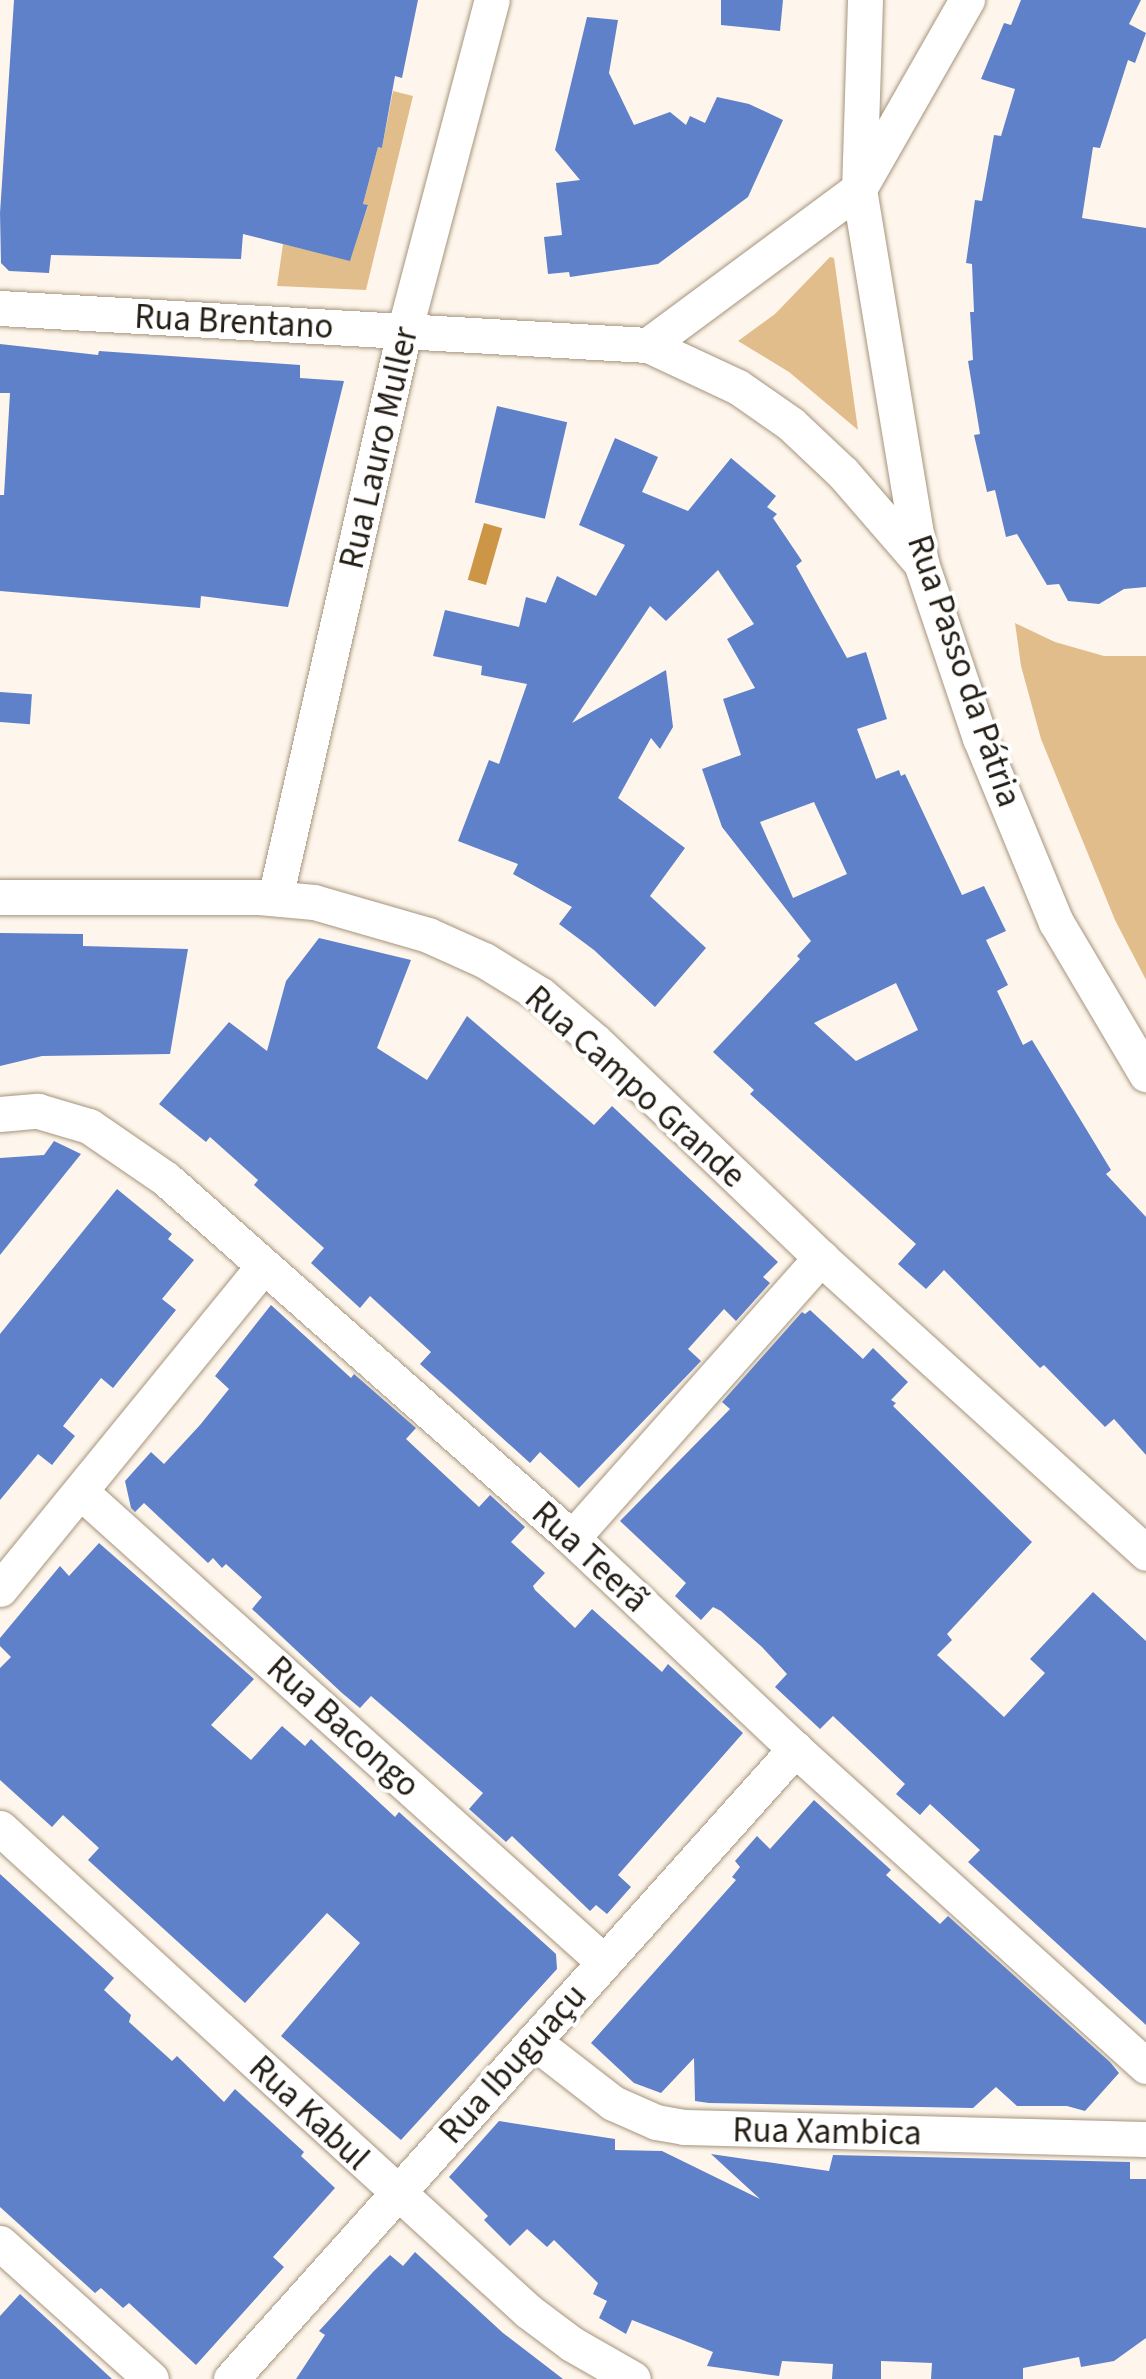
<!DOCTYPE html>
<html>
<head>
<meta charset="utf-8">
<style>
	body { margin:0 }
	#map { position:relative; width:1146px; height:2379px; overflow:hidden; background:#fef6ec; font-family:"Source Sans 3",sans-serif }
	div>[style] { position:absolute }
	.green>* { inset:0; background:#e1bd8c }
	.water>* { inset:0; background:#cd9646; transform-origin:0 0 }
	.building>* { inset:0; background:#5f81ca; transform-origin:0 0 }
	.roads { filter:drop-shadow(0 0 2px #a6947d) drop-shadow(0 0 2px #a6947d) }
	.street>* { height:35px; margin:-17.5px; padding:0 17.5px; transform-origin:17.5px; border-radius:17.5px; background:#fff }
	span { translate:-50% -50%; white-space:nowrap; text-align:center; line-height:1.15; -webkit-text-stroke:8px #fff; paint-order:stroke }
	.street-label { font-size:35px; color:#231d14 }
</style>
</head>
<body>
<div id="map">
	<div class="green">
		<i style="clip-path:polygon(393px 91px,413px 96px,366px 290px,277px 286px,283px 244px,350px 260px,368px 206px,363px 204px,378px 147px,382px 148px)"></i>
		<i style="clip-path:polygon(830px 257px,834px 258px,858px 430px,789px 372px,738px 341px,775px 314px)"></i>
		<i style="clip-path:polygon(1015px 623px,1055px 642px,1104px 656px,1146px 656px,1146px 980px,1115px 920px,1041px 739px,1021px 666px)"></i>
	</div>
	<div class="water">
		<i style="left:484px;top:523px;width:19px;height:59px;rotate:16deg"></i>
	</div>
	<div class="building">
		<i style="clip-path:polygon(14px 0,418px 0,402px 78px,395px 76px,382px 148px,378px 147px,363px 204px,368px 205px,350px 261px,243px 234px,241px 259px,51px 255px,49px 273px,9px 271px,1px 263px,0 213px)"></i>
		<i style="clip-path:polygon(721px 0,783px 0,780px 31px,721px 25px)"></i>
		<i style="clip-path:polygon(1021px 0,1141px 0,1129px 24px,1146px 33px,1135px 63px,1128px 60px,1100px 148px,1093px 147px,1082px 218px,1146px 228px,1146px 587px,1124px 589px,1099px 604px,1068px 601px,1059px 584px,1047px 585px,1017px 534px,1006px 537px,995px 490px,987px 492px,974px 435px,980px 434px,968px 361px,973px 360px,970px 312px,974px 312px,972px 264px,966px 263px,975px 200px,982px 201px,994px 135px,1001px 136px,1015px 89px,981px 79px,1004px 23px,1011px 25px)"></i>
		<i style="clip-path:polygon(587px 17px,618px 20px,609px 73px,634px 125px,670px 112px,686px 125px,690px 116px,705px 123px,717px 97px,749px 104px,783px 120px,748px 197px,658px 264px,570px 277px,569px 272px,548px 274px,544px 237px,562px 235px,556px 183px,580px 180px,555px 150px)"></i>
		<i style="clip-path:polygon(0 344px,98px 355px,99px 351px,300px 365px,300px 378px,344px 381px,288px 607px,201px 596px,200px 608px,0 591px,0 495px,4px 495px,10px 393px,0 393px)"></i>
		<i style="left:497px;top:406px;width:72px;height:99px;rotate:13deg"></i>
		<i style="clip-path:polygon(evenodd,615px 438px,658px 457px,642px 492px,688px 511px,731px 458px,776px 496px,767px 507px,777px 514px,773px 518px,802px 561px,796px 566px,847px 658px,866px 652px,887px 719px,857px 729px,876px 779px,899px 770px,901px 776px,905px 774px,962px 895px,984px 886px,1006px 931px,986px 940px,1008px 985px,997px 991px,1023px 1045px,1032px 1040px,1111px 1170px,1106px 1174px,1146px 1217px,1146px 1455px,1114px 1419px,1105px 1427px,1044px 1365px,1040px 1368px,944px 1270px,926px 1289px,898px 1264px,916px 1244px,750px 1094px,754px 1090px,713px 1052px,800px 959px,797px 956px,811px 941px,722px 827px,702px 769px,741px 755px,723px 699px,755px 688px,727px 639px,754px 624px,718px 570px,666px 621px,650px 606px,572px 723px,666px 670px,673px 727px,660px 749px,651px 738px,618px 798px,685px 848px,650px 896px,706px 948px,655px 1007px,594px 950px,559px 924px,572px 907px,513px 874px,518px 864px,458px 841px,489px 760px,499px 764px,527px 684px,481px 675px,482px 666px,433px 656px,445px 610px,519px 627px,526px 597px,546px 603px,557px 576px,596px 596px,625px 545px,579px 525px,615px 438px,814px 802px,847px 874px,793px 898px,760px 822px,814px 802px,615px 438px,896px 983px,918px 1030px,856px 1061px,814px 1023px,896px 983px)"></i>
		<i style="left:0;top:692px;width:32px;height:30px;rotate:4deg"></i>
		<i style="clip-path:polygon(0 933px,83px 934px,83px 946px,188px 949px,170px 1054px,42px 1056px,0 1066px)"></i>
		<i style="clip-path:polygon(319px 938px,411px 960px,377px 1048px,427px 1080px,467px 1016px,594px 1125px,612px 1106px,778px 1262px,763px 1277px,770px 1283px,736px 1321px,724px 1309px,688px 1349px,701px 1361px,579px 1488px,540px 1452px,530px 1463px,456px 1396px,420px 1364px,431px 1352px,394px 1318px,370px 1296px,360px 1308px,311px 1263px,324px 1248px,254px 1185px,258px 1180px,210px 1137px,206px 1142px,159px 1104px,229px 1022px,267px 1051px,286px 981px)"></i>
		<i style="clip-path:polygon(54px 1141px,81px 1154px,0 1255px,0 1158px,44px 1155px)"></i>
		<i style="clip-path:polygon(117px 1189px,172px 1234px,168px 1239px,194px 1260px,162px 1299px,176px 1310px,113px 1388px,101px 1378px,63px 1426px,75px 1436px,52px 1465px,38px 1454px,0 1500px,0 1334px)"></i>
		<i style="clip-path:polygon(271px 1305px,351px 1378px,354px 1374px,416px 1428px,406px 1439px,479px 1507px,490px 1495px,525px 1527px,511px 1542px,545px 1573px,533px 1586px,535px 1590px,575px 1628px,592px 1609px,662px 1672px,668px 1664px,743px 1733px,618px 1875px,631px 1887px,607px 1914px,596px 1905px,590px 1911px,512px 1836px,506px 1842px,469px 1809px,483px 1793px,371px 1696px,360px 1708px,342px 1693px,252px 1609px,262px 1597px,226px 1564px,222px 1568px,213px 1558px,208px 1563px,144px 1503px,135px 1512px,131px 1508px,125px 1481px,151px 1452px,164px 1464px,200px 1425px,229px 1389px,215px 1376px)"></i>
		<i style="clip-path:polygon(810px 1310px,863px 1359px,873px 1348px,908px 1382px,891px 1400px,896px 1403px,893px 1406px,1032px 1542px,947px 1634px,952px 1640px,937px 1655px,1004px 1717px,1045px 1673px,1030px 1659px,1093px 1592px,1146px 1641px,1146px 2025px,968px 1862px,980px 1850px,930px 1804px,920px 1815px,896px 1794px,905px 1784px,833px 1716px,820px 1729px,775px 1687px,787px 1674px,762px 1647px,721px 1611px,713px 1607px,701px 1620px,675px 1596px,686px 1583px,620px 1521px,730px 1409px,722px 1402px,802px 1312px,805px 1314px)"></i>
		<i style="clip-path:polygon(99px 1543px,254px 1679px,211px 1725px,251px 1760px,282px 1726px,305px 1746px,311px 1739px,395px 1817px,399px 1812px,556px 1954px,557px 1969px,401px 2140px,281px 2036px,360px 1943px,327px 1913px,245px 2003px,88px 1860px,99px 1848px,63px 1815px,52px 1827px,0 1780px,0 1668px,11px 1657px,0 1646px,0 1638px,60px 1566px,69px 1576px)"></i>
		<i style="clip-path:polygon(814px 1800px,891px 1870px,886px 1875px,940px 1924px,948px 1916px,1110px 2062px,1119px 2073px,1085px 2111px,1067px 2106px,1017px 2106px,996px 2087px,973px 2108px,709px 2103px,695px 2101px,694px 2058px,661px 2093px,634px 2083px,591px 2043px,736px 1880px,732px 1877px,740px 1867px,735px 1861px,757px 1836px,770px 1849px)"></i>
		<i style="clip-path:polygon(0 1874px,114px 1978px,104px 1990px,131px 2015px,129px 2022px,172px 2061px,177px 2056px,224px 2102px,235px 2089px,304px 2152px,301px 2156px,335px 2188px,273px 2257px,284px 2267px,196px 2365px,129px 2303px,123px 2308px,101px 2288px,95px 2293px,0 2207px)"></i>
		<i style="clip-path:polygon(499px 2121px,615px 2139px,615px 2150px,662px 2151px,760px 2199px,711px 2154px,829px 2171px,833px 2155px,1130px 2162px,1130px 2179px,1146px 2179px,1146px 2338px,1114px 2361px,1081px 2367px,1079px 2357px,1023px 2368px,1023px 2379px,931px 2379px,932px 2363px,881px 2361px,881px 2379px,832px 2379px,833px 2364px,782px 2361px,779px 2376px,707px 2366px,713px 2352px,632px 2320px,626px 2334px,599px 2318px,607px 2301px,593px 2294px,598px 2283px,554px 2240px,547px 2247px,527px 2229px,510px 2246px,484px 2220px,488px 2216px,449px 2177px)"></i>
		<i style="clip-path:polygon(415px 2252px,503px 2333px,563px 2379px,296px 2379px,325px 2335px,319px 2331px,373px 2272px,390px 2255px,403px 2266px)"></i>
		<i style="clip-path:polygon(20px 2294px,56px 2327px,112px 2379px,0 2379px,0 2316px)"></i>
	</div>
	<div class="roads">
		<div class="street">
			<i style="left:865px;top:0;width:189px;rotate:91.8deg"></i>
			<i style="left:859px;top:189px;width:379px;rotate:80.6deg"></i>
			<i style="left:921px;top:563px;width:185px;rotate:71.4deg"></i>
			<i style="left:980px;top:738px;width:199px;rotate:67.6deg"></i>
			<i style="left:1056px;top:922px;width:177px;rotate:59.4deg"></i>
			<i style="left:0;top:308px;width:649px;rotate:3.27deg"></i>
			<i style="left:648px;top:345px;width:99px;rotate:25deg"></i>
			<i style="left:738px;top:387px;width:65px;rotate:34.9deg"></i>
			<i style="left:791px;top:424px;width:71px;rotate:43.3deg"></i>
			<i style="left:843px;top:473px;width:119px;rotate:49.1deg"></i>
			<i style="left:648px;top:345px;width:262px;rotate:-36.5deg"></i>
			<i style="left:859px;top:189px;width:218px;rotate:-60.3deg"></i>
			<i style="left:0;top:897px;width:259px"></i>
			<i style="left:259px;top:897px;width:55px;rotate:5.2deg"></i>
			<i style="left:314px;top:902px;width:119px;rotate:16.1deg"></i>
			<i style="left:428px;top:935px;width:61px;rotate:24.1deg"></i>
			<i style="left:484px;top:960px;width:67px;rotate:31.6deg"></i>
			<i style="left:541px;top:995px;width:72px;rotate:40.5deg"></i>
			<i style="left:596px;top:1042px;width:312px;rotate:43.8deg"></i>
			<i style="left:821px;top:1258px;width:439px;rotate:42.2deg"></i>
			<i style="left:275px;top:898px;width:581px;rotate:-77.16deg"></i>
			<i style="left:404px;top:332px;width:343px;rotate:-75.2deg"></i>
			<i style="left:0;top:1114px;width:38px;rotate:-5deg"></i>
			<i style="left:38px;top:1111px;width:53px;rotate:16.4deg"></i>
			<i style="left:89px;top:1126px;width:93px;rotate:34.5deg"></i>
			<i style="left:166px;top:1179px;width:542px;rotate:41.48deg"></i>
			<i style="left:572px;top:1538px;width:307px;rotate:43.4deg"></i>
			<i style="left:795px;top:1749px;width:473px;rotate:42.1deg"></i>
			<i style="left:82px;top:1493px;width:702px;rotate:41.94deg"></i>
			<i style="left:572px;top:1538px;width:375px;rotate:-48.4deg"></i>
			<i style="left:0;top:1589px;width:417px;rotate:-50.8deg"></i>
			<i style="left:0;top:1828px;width:716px;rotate:42.45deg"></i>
			<i style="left:528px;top:2311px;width:55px;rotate:36.9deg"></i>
			<i style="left:572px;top:2344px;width:70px;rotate:29.8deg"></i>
			<i style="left:533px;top:2041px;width:101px;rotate:37.8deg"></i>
			<i style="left:613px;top:2103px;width:47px;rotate:23.8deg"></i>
			<i style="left:656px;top:2122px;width:28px;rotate:10deg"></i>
			<i style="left:684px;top:2127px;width:462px;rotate:1.5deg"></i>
			<i style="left:0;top:2243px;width:203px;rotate:42deg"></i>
			<i style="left:231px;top:2379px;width:846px;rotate:-48.16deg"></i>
		</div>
	</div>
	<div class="street-label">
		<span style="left:234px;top:322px;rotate:3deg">Rua Brentano</span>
		<span style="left:379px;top:448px;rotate:-77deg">Rua Lauro Muller</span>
		<span style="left:964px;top:671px;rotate:71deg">Rua Passo da Pátria</span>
		<span style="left:635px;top:1087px;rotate:42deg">Rua Campo Grande</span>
		<span style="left:590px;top:1557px;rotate:43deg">Rua Teerã</span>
		<span style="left:343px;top:1727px;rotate:42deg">Rua Bacongo</span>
		<span style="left:513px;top:2064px;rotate:-48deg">Rua Ibuguaçu</span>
		<span style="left:309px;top:2113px;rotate:43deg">Rua Kabul</span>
		<span style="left:827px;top:2132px;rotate:1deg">Rua Xambica</span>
	</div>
</div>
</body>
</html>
